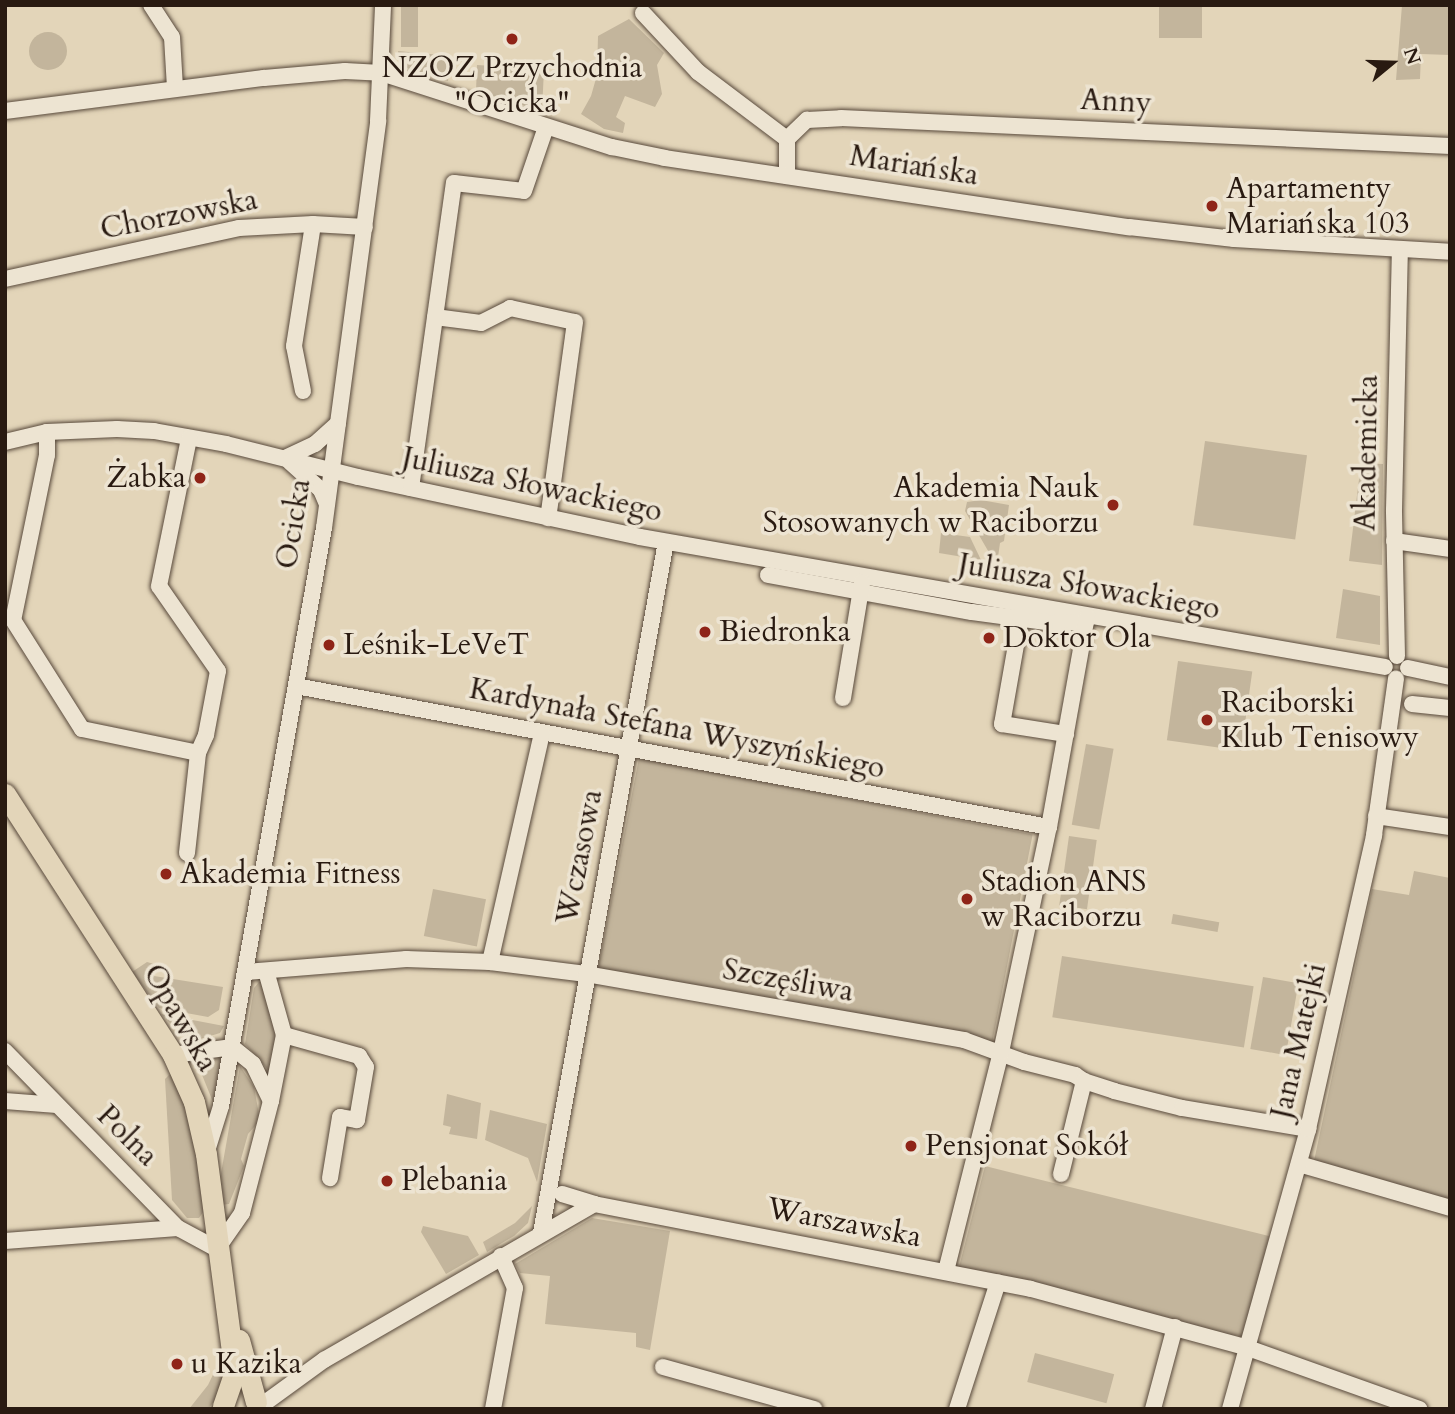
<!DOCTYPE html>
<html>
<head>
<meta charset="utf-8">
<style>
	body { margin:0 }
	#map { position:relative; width:1455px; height:1414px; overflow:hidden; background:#e3d5b9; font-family:Cardo,serif }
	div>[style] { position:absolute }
	.green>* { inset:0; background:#c3b59c; transform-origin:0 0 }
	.round { border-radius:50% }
	.roads { filter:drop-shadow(0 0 2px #58493b) drop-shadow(0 0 2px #58493b) }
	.minor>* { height:16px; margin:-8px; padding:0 8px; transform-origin:8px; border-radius:8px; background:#ede4d2 }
	.major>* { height:21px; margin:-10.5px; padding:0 10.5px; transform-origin:10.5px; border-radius:10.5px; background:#e3d5b9 }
	.dots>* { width:19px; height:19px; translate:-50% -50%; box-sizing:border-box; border:4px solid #ede4d2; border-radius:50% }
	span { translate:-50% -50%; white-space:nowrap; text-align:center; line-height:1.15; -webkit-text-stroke:7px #ede4d2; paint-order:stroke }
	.poi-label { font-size:30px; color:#291a11 }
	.left { translate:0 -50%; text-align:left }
	.right { translate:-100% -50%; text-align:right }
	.street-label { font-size:30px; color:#291a11 }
	.frame { position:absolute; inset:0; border:7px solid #291a11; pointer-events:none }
	.north { position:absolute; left:1357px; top:28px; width:70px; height:70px; -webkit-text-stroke:5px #ede4d2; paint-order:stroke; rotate:71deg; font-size:19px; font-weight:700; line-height:28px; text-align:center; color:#291a11 }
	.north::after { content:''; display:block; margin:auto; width:24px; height:32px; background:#291a11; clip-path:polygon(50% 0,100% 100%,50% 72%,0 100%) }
</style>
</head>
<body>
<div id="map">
	<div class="green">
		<i style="left:401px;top:5px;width:17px;height:42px"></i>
		<i style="left:1159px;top:5px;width:43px;height:33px"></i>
		<i style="clip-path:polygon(1402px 5px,1450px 7px,1450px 55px,1421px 54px,1420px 79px,1396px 80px)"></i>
		<i style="clip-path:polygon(629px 19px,664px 53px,657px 65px,662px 94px,655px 107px,625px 96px,616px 117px,625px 123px,623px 133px,604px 129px,581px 114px,591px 96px,597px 75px,598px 36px)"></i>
		<i class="round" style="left:29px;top:32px;width:38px;height:38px"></i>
		<i style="clip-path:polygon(398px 51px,451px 56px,448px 81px,411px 70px,401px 64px)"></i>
		<i style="clip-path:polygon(477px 65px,544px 69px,542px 111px,476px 91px)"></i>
		<i style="left:1205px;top:441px;width:103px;height:85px;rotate:8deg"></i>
		<i style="clip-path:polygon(1361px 463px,1383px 464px,1382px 565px,1349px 561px)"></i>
		<i style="clip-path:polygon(981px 500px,1009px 505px,1004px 541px,1000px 543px,998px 557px,991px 556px,965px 511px,967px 502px)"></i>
		<i style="clip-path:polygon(941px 533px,970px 537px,981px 560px,939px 553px)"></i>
		<i style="clip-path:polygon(1343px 589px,1380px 596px,1380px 645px,1336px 638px)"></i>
		<i style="left:1178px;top:661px;width:75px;height:80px;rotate:8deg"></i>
		<i style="left:1086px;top:744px;width:28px;height:82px;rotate:10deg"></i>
		<i style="left:639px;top:758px;width:401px;height:215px;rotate:11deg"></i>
		<i style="left:1069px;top:836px;width:28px;height:70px;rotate:8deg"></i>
		<i style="clip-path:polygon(1414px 871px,1450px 878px,1450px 1201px,1314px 1161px,1372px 889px,1409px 895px)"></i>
		<i style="left:433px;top:889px;width:54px;height:48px;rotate:11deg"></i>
		<i style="left:1173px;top:914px;width:47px;height:10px;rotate:10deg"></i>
		<i style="left:1062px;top:956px;width:194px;height:62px;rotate:9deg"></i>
		<i style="clip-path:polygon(147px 962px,154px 964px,154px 976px,223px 987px,219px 1010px,208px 1017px,159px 1008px,132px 972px)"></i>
		<i style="left:1263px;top:977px;width:36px;height:73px;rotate:10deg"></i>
		<i style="clip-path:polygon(259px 982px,264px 982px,278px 1039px,272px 1074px,245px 1044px,254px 988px)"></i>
		<i style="clip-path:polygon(161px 1014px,224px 1026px,220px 1033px,197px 1040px,180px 1033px)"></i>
		<i style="clip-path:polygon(222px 1057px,213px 1102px,196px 1060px)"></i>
		<i style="clip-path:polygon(240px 1066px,254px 1087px,260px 1120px,248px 1134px,241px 1159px,244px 1166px,229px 1204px,220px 1205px,220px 1179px)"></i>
		<i style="clip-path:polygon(173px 1071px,186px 1097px,206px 1208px,199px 1218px,187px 1218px,172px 1200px,165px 1079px)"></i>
		<i style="clip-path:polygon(447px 1094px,481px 1103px,477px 1139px,449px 1134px,451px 1127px,443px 1125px)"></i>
		<i style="clip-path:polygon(490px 1110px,547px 1124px,537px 1182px,528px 1158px,485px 1140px)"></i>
		<i style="clip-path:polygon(985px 1166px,1273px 1237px,1243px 1336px,1220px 1334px,959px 1267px)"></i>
		<i style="clip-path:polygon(532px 1206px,528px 1223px,514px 1236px,487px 1252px,483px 1242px,515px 1223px)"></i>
		<i style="clip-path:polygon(592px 1218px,670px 1231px,650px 1350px,636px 1347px,636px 1333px,545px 1324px,550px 1276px,520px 1273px,515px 1264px)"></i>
		<i style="clip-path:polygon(423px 1226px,468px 1236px,479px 1255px,446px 1274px,421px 1232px)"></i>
		<i style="clip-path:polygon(225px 1350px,226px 1370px,216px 1399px,208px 1409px,189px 1409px,208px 1385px)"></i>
		<i style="left:1035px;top:1353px;width:82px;height:30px;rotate:15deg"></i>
	</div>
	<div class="roads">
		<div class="minor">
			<i style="left:151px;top:5px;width:38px;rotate:57deg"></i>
			<i style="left:172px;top:37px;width:50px;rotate:86.6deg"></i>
			<i style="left:643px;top:13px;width:81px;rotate:47deg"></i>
			<i style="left:698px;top:72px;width:111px;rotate:37deg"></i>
			<i style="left:787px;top:139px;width:37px;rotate:90deg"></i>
			<i style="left:5px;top:111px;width:261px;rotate:-7.3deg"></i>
			<i style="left:264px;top:78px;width:81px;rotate:-4.9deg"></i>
			<i style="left:345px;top:71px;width:36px;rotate:3deg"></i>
			<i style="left:381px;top:73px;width:243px;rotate:17.8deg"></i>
			<i style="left:612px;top:147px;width:54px;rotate:11.7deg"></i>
			<i style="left:665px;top:158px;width:469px;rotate:8.5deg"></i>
			<i style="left:1129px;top:227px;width:106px;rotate:6.5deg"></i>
			<i style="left:1234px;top:239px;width:216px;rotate:3.4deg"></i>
			<i style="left:787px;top:139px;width:28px;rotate:-44deg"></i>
			<i style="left:807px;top:120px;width:34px;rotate:-3deg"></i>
			<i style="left:841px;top:118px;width:610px;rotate:2.63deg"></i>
			<i style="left:5px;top:279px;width:239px;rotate:-12.3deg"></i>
			<i style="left:239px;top:228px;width:74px;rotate:-3.1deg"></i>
			<i style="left:313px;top:224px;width:52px;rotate:3.3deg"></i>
			<i style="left:435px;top:317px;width:46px;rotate:7.4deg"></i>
			<i style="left:481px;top:323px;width:33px;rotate:-27deg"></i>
			<i style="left:510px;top:308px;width:66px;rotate:12.2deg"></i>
			<i style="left:575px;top:322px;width:198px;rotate:97.8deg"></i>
			<i style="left:303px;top:391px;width:46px;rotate:-101.3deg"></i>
			<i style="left:294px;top:346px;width:123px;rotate:-81.1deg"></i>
			<i style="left:47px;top:432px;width:23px;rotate:90deg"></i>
			<i style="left:47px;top:455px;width:168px;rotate:101.6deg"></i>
			<i style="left:13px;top:620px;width:129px;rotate:57.7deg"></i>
			<i style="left:82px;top:729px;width:118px;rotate:11.7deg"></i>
			<i style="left:5px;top:442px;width:43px;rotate:-13.4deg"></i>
			<i style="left:47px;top:432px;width:70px;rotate:-2.5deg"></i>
			<i style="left:117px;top:429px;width:37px;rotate:3deg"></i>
			<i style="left:154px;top:431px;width:73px;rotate:10.2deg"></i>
			<i style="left:226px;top:444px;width:136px;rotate:14deg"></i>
			<i style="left:358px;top:477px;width:288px;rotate:12deg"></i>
			<i style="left:640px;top:537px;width:756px;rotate:9.9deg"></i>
			<i style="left:285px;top:458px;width:33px;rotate:-25deg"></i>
			<i style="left:315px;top:444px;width:31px;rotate:-42deg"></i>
			<i style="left:290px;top:462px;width:42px;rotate:42.1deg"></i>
			<i style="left:321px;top:490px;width:15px;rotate:67deg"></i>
			<i style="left:411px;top:488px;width:308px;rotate:-82deg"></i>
			<i style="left:454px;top:183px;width:70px;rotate:6.5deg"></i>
			<i style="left:524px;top:191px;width:68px;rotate:-71deg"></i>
			<i style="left:1394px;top:541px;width:57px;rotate:8.1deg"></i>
			<i style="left:768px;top:575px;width:207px;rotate:10.3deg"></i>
			<i style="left:972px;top:612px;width:82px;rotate:7.7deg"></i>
			<i style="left:1053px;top:623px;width:33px;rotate:-2deg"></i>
			<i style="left:1022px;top:611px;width:115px;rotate:100deg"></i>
			<i style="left:1002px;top:724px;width:65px;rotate:8.9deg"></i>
			<i style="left:1397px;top:656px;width:146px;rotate:-91.2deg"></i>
			<i style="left:1394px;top:510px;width:259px;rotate:-88.7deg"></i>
			<i style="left:1408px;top:668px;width:43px;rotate:12.1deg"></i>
			<i style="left:296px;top:686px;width:766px;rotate:10.61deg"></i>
			<i style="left:843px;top:698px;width:117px;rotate:-80.6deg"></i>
			<i style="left:1412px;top:704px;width:38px;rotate:6deg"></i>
			<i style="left:1376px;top:816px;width:75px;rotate:8.5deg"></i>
			<i style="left:187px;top:853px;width:101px;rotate:-83.7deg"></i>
			<i style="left:198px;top:753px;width:20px;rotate:-66deg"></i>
			<i style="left:206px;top:735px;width:65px;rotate:-79.4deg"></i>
			<i style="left:218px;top:671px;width:103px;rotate:-124.8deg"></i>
			<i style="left:159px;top:586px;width:151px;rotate:-78.5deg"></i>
			<i style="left:490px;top:962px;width:235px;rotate:-77.2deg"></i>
			<i style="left:246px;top:972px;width:161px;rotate:-4.6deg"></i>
			<i style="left:406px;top:959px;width:84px;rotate:2deg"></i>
			<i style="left:490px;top:962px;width:97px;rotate:7.1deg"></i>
			<i style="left:586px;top:974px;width:384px;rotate:9.9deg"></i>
			<i style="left:964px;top:1040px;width:64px;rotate:20.1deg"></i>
			<i style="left:1024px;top:1062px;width:53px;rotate:14.3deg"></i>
			<i style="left:1075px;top:1075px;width:11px;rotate:34deg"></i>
			<i style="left:1084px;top:1081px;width:32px;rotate:18deg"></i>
			<i style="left:1114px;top:1091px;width:70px;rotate:14deg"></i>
			<i style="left:1182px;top:1108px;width:128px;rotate:9.5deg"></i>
			<i style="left:284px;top:1035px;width:78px;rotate:15.6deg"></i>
			<i style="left:359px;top:1056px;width:13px;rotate:58deg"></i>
			<i style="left:366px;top:1067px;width:54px;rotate:99.6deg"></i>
			<i style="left:357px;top:1120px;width:17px;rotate:-170deg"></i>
			<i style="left:340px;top:1117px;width:62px;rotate:99.3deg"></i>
			<i style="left:5px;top:1051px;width:248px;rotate:45.7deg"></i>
			<i style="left:178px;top:1228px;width:44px;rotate:28.3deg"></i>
			<i style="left:217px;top:1249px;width:44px;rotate:-55.2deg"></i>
			<i style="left:242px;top:1213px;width:116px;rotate:-75.5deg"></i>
			<i style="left:271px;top:1101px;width:67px;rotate:-78.9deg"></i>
			<i style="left:284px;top:1035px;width:66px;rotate:-105.7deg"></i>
			<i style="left:173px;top:1055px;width:60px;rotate:-7.7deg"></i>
			<i style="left:232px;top:1047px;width:27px;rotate:39deg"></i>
			<i style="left:253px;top:1064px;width:41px;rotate:64.1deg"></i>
			<i style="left:5px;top:1101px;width:52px;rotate:4.4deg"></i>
			<i style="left:206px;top:1154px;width:50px;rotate:-72.6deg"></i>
			<i style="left:221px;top:1106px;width:587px;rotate:-79.9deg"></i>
			<i style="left:324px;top:528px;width:411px;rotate:-82.4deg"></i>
			<i style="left:378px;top:121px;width:116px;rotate:-87.5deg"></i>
			<i style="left:1299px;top:1164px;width:157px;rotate:16.2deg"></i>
			<i style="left:1061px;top:1174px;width:96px;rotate:-76.1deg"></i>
			<i style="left:562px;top:1194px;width:34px;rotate:17deg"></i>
			<i style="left:594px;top:1204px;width:445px;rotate:11deg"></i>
			<i style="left:1031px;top:1289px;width:225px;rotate:15.2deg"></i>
			<i style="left:1248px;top:1348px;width:182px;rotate:19.6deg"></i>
			<i style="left:541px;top:1233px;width:702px;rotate:-79.75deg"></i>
			<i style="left:5px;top:1241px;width:173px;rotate:-4.3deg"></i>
			<i style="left:946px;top:1271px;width:226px;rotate:-75.9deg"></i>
			<i style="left:1001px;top:1052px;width:230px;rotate:-78deg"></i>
			<i style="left:1049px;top:827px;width:214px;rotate:-79.8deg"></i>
			<i style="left:663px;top:1367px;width:157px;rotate:15.5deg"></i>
			<i style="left:262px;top:1405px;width:77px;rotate:-36deg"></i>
			<i style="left:324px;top:1360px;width:312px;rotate:-30deg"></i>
			<i style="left:493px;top:1409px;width:123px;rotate:-79.7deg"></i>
			<i style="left:515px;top:1288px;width:35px;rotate:-114deg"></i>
			<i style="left:957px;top:1409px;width:133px;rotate:-72.1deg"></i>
			<i style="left:1153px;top:1409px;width:85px;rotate:-75deg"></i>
			<i style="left:1230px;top:1409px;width:291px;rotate:-74.4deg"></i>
			<i style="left:1308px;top:1129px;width:301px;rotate:-77.3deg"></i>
			<i style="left:1374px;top:835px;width:158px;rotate:-82deg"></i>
		</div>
		<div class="major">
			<i style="left:5px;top:794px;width:310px;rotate:57.2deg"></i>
			<i style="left:173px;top:1055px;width:51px;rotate:65.9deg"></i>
			<i style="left:194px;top:1102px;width:53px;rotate:77deg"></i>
			<i style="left:206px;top:1154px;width:208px;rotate:82.5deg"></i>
			<i style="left:233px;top:1360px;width:17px;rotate:90deg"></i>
			<i style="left:233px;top:1377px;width:31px;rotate:109deg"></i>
			<i style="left:239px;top:1340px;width:64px;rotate:74.7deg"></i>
		</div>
	</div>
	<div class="dots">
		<i style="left:512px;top:39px;background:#8f2418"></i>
		<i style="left:1212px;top:206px;background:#8f2418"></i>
		<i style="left:200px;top:478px;background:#8f2418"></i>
		<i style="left:1113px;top:505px;background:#8f2418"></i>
		<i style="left:705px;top:632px;background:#8f2418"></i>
		<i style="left:989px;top:638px;background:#8f2418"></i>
		<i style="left:329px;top:645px;background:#8f2418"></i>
		<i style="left:1207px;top:720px;background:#8f2418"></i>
		<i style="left:166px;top:874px;background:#8f2418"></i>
		<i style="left:967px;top:899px;background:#8f2418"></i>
		<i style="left:911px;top:1146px;background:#8f2418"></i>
		<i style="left:387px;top:1181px;background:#8f2418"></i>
		<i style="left:177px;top:1364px;background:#8f2418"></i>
	</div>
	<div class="poi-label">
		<span style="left:512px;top:85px">NZOZ Przychodnia<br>"Ocicka"</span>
		<span class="left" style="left:1226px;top:206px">Apartamenty<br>Mariańska 103</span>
		<span class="right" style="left:186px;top:478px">Żabka</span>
		<span class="right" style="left:1099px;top:505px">Akademia Nauk<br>Stosowanych w Raciborzu</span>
		<span class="left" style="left:719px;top:632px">Biedronka</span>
		<span class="left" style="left:1003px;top:638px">Doktor Ola</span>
		<span class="left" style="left:343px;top:645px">Leśnik-LeVeT</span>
		<span class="left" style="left:1221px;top:720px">Raciborski<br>Klub Tenisowy</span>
		<span class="left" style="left:180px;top:874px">Akademia Fitness</span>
		<span class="left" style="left:981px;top:899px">Stadion ANS<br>w Raciborzu</span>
		<span class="left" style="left:925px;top:1146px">Pensjonat Sokół</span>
		<span class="left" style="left:401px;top:1181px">Plebania</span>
		<span class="left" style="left:191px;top:1364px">u Kazika</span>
	</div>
	<div class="street-label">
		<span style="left:1116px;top:102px;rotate:3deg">Anny</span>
		<span style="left:914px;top:166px;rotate:9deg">Mariańska</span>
		<span style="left:179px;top:215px;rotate:-11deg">Chorzowska</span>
		<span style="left:1367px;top:453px;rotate:-89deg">Akademicka</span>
		<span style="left:532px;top:485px;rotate:12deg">Juliusza Słowackiego</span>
		<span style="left:294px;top:524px;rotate:-81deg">Ocicka</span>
		<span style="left:1089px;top:587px;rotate:10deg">Juliusza Słowackiego</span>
		<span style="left:677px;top:729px;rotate:11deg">Kardynała Stefana Wyszyńskiego</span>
		<span style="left:580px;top:857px;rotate:-79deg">Wczasowa</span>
		<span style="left:788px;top:981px;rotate:10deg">Szczęśliwa</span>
		<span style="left:180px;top:1018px;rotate:60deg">Opawska</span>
		<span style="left:1299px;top:1041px;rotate:-77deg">Jana Matejki</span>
		<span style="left:127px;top:1136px;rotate:45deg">Polna</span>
		<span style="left:844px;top:1223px;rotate:11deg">Warszawska</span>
	</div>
	<div class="frame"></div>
	<div class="north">N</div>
</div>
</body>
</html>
